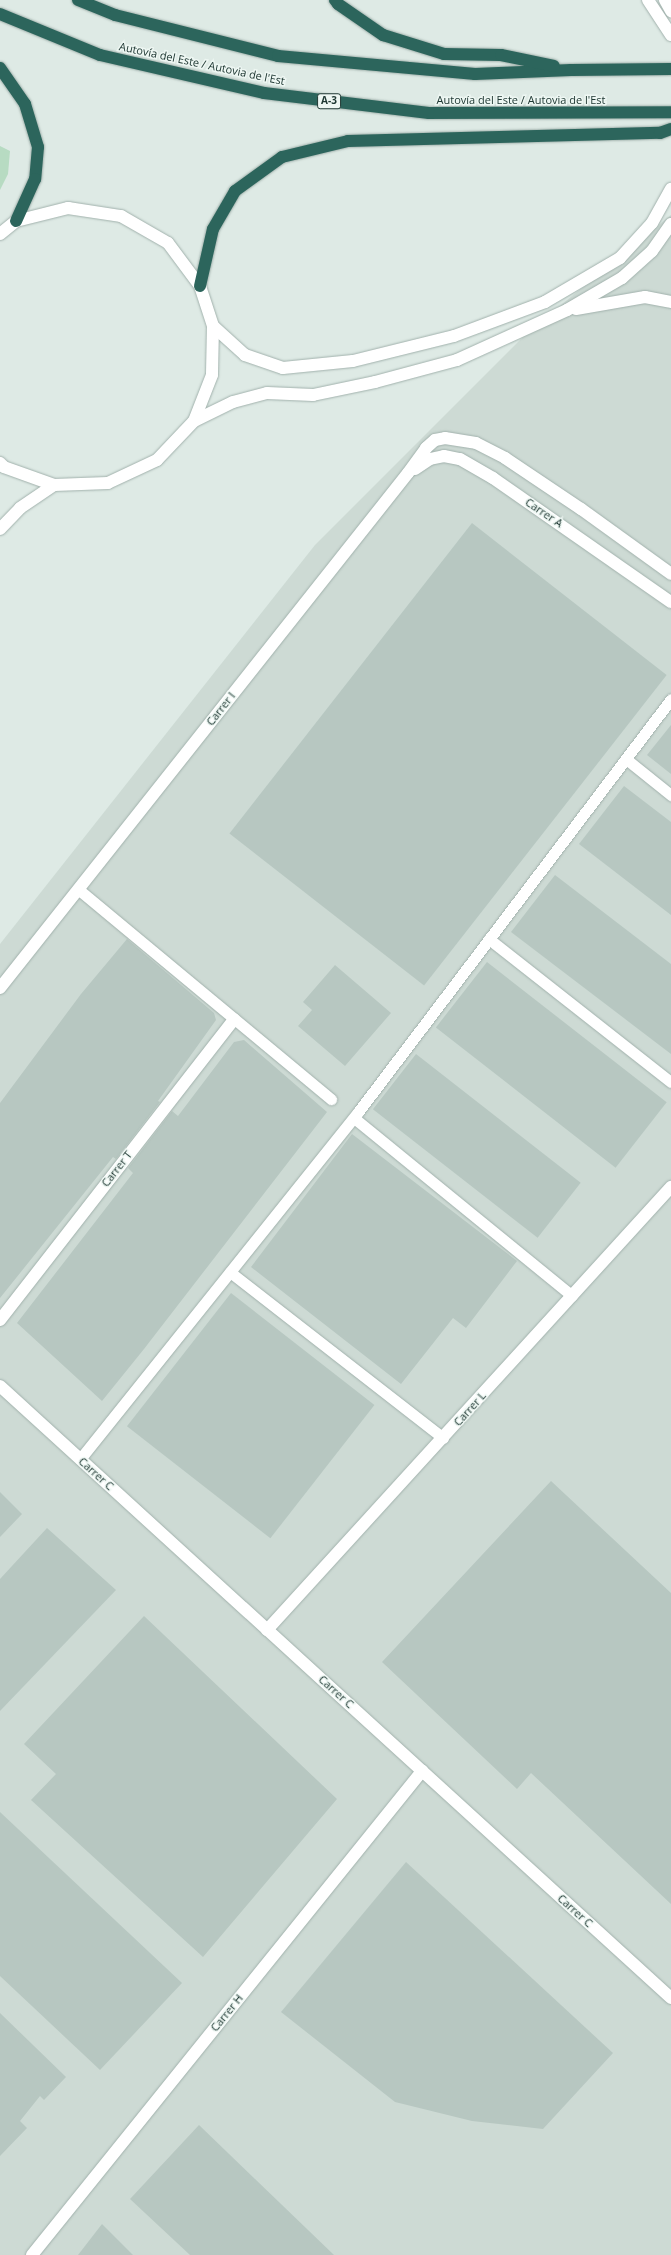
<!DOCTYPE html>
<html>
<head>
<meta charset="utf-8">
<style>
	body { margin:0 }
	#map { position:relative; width:671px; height:2255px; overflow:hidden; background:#deeae5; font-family:"Open Sans",sans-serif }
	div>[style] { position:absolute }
	.built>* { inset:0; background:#cddad4 }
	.green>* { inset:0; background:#b7dbc2 }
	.building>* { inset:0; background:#b7c7c1; transform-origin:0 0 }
	.roads { filter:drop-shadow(0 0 1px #a1b1ac) drop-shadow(0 0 1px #a1b1ac) }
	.service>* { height:11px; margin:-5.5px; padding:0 5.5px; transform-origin:5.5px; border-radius:5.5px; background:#fff }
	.minor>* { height:12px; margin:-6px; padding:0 6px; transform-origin:6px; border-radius:6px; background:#fff }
	.motorway>* { height:12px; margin:-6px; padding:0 6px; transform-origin:6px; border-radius:6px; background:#2c655c }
	span { translate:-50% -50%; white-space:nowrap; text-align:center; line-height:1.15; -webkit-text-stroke:3px #eef7f3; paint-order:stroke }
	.shield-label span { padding:1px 3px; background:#eef7f3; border:1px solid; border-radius:3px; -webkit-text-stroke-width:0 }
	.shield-label { font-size:10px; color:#203934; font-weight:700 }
	.street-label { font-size:11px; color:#203934 }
</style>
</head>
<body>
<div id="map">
	<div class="built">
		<i style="clip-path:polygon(671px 215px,671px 2255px,0 2255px,0 944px,315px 545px,528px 332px)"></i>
	</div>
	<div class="green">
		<i style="clip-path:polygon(0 146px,10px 151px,8px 174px,0 190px)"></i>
	</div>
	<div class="building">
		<i style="left:472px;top:523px;width:247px;height:394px;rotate:38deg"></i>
		<i style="clip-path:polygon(671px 725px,671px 774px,647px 755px)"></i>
		<i style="clip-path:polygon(624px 786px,671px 822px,671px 915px,579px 844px)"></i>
		<i style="clip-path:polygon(555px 875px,671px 964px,671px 1054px,511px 932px)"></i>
		<i style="clip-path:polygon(127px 939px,214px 1013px,216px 1020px,158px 1101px,160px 1102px,116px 1159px,113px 1157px,0 1298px,0 1103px,81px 994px)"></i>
		<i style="left:487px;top:962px;width:228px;height:83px;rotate:38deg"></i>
		<i style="clip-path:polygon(335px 965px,391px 1013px,345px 1066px,298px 1026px,312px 1010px,303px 1002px)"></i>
		<i style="clip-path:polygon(244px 1040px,327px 1112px,144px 1349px,102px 1401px,17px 1323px,133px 1173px,128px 1168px,172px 1111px,178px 1116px,234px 1042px)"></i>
		<i style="left:416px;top:1054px;width:209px;height:70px;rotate:38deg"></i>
		<i style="clip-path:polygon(352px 1134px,517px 1261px,466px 1328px,453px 1318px,401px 1384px,251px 1267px)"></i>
		<i style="left:231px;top:1293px;width:182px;height:169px;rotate:38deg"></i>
		<i style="clip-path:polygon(551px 1481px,671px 1593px,671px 1904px,531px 1773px,517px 1789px,382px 1662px)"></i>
		<i style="clip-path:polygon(0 1492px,22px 1514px,0 1537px)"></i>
		<i style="clip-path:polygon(47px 1528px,116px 1590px,0 1711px,0 1579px)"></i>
		<i style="clip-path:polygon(144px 1616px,337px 1799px,203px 1957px,31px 1800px,56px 1774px,24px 1744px)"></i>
		<i style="clip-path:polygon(0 1812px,182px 1983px,100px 2070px,0 1976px)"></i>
		<i style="clip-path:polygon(406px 1862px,613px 2053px,543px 2129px,472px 2121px,395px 2102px,281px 2012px)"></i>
		<i style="clip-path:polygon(0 2013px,66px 2077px,44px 2100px,40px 2096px,20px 2121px,27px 2128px,0 2156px)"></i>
		<i style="clip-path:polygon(199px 2125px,334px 2255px,190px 2255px,130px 2199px)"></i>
		<i style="clip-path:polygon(102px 2224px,133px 2255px,78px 2255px)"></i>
	</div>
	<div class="roads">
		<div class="service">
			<i style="left:626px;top:759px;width:58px;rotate:38.7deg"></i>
			<i style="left:78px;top:889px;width:329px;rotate:39.7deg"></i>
			<i style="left:489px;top:939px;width:231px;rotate:38.2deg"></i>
			<i style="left:354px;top:1118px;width:281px;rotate:39.2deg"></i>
			<i style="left:230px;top:1272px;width:270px;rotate:37.9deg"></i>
			<i style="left:80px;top:1459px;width:445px;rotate:-51.3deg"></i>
			<i style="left:358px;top:1112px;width:518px;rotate:-52.84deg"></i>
		</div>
		<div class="minor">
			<i style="left:648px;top:0;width:42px;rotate:56.7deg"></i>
			<i style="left:665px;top:0;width:13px;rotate:61deg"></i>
			<i style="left:0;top:234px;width:21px;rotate:-39deg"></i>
			<i style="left:16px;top:221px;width:54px;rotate:-14deg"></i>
			<i style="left:68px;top:208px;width:54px;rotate:8.6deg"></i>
			<i style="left:121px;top:216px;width:54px;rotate:29.9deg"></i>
			<i style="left:168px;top:243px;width:54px;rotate:53.3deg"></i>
			<i style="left:200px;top:286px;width:42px;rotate:72deg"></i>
			<i style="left:213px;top:326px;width:49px;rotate:91.2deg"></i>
			<i style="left:212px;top:375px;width:49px;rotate:111.4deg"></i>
			<i style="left:194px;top:421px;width:54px;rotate:133.5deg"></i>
			<i style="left:157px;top:460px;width:54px;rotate:154.9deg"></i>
			<i style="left:108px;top:483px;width:54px;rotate:177.9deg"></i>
			<i style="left:54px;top:485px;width:53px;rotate:-160.2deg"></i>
			<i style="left:4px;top:467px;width:6px;rotate:-135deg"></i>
			<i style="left:576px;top:309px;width:70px;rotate:-9.9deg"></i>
			<i style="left:645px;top:297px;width:26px;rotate:11deg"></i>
			<i style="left:213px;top:326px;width:43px;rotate:42.2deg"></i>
			<i style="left:245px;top:355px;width:40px;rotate:18.9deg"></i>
			<i style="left:283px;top:368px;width:70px;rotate:-5.7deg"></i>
			<i style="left:353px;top:361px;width:104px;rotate:-13.9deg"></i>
			<i style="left:454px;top:336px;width:97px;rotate:-20.5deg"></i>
			<i style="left:545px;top:302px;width:87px;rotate:-30.4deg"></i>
			<i style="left:620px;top:258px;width:47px;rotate:-47.6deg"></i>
			<i style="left:652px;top:223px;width:39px;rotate:-61deg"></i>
			<i style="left:194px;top:421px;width:43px;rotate:-26deg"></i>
			<i style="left:233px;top:402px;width:35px;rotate:-15deg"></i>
			<i style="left:267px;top:393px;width:46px;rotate:2.5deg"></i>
			<i style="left:313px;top:395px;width:63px;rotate:-11.8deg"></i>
			<i style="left:375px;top:382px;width:85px;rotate:-15deg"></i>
			<i style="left:457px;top:360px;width:121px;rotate:-24.4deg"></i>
			<i style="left:567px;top:310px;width:64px;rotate:-30.2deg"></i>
			<i style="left:622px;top:278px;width:40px;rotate:-42deg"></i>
			<i style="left:652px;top:251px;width:33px;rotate:-55deg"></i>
			<i style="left:415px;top:469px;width:18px;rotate:-34deg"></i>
			<i style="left:430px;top:459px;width:14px;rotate:-12deg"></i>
			<i style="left:444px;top:456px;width:16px;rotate:11deg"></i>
			<i style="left:460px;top:459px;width:38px;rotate:30deg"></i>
			<i style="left:493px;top:478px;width:217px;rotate:34.9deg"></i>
			<i style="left:0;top:529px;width:29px;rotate:-46deg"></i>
			<i style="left:20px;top:508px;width:41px;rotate:-34.1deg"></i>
			<i style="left:0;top:988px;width:657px;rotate:-51.61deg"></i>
			<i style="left:408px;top:473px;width:31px;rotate:-54deg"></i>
			<i style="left:426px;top:448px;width:12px;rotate:-42deg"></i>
			<i style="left:435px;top:440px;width:10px;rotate:-11deg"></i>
			<i style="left:445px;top:438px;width:31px;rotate:9deg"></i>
			<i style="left:476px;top:443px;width:33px;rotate:27deg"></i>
			<i style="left:505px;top:458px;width:92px;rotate:33.9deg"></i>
			<i style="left:581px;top:509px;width:111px;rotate:35.8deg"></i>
			<i style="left:0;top:1320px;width:381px;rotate:-52.1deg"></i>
			<i style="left:0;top:1386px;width:908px;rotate:42.37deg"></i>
			<i style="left:267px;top:1630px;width:600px;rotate:-47.64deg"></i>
			<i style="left:32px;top:2255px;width:622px;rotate:-51.14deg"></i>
		</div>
		<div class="motorway">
			<i style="left:78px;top:0;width:40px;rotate:22deg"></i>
			<i style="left:115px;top:15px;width:168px;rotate:14.1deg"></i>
			<i style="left:278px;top:56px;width:198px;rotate:5.2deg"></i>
			<i style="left:475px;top:74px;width:96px;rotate:-2.4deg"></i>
			<i style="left:571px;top:70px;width:100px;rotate:-0.6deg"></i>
			<i style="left:335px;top:0;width:5px;rotate:53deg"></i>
			<i style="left:338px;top:4px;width:55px;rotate:34.6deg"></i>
			<i style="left:383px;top:35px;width:64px;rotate:17.3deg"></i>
			<i style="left:444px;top:54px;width:57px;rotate:1deg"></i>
			<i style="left:501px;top:55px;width:54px;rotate:11.7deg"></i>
			<i style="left:0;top:14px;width:108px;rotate:22.3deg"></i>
			<i style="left:100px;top:55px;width:168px;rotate:13deg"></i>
			<i style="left:264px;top:93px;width:166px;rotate:6.9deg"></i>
			<i style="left:429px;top:113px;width:242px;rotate:-0.2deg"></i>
			<i style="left:0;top:68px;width:44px;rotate:55.2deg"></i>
			<i style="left:25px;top:104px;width:45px;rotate:73.2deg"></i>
			<i style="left:38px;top:147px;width:32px;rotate:95deg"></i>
			<i style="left:35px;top:179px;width:46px;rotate:114.3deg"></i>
			<i style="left:200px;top:286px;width:58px;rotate:-77.2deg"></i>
			<i style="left:213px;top:229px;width:44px;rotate:-59.9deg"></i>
			<i style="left:235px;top:191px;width:58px;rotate:-35.9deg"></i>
			<i style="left:282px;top:157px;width:68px;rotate:-13.6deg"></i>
			<i style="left:348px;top:141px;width:312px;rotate:-1.5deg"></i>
			<i style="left:660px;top:133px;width:12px;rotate:-20deg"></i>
		</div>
	</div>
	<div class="shield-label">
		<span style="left:329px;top:101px">A-3</span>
	</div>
	<div class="street-label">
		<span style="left:202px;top:64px;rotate:12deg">Autovía del Este / Autovia de l'Est</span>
		<span style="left:521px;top:100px">Autovía del Este / Autovia de l'Est</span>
		<span style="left:544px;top:513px;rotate:34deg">Carrer A</span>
		<span style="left:221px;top:709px;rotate:-52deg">Carrer I</span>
		<span style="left:117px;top:1169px;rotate:-52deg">Carrer T</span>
		<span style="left:470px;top:1409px;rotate:-48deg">Carrer L</span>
		<span style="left:96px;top:1474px;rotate:42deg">Carrer C</span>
		<span style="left:336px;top:1692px;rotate:42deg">Carrer C</span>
		<span style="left:575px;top:1911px;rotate:42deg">Carrer C</span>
		<span style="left:227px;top:2013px;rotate:-51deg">Carrer H</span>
	</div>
</div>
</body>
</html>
